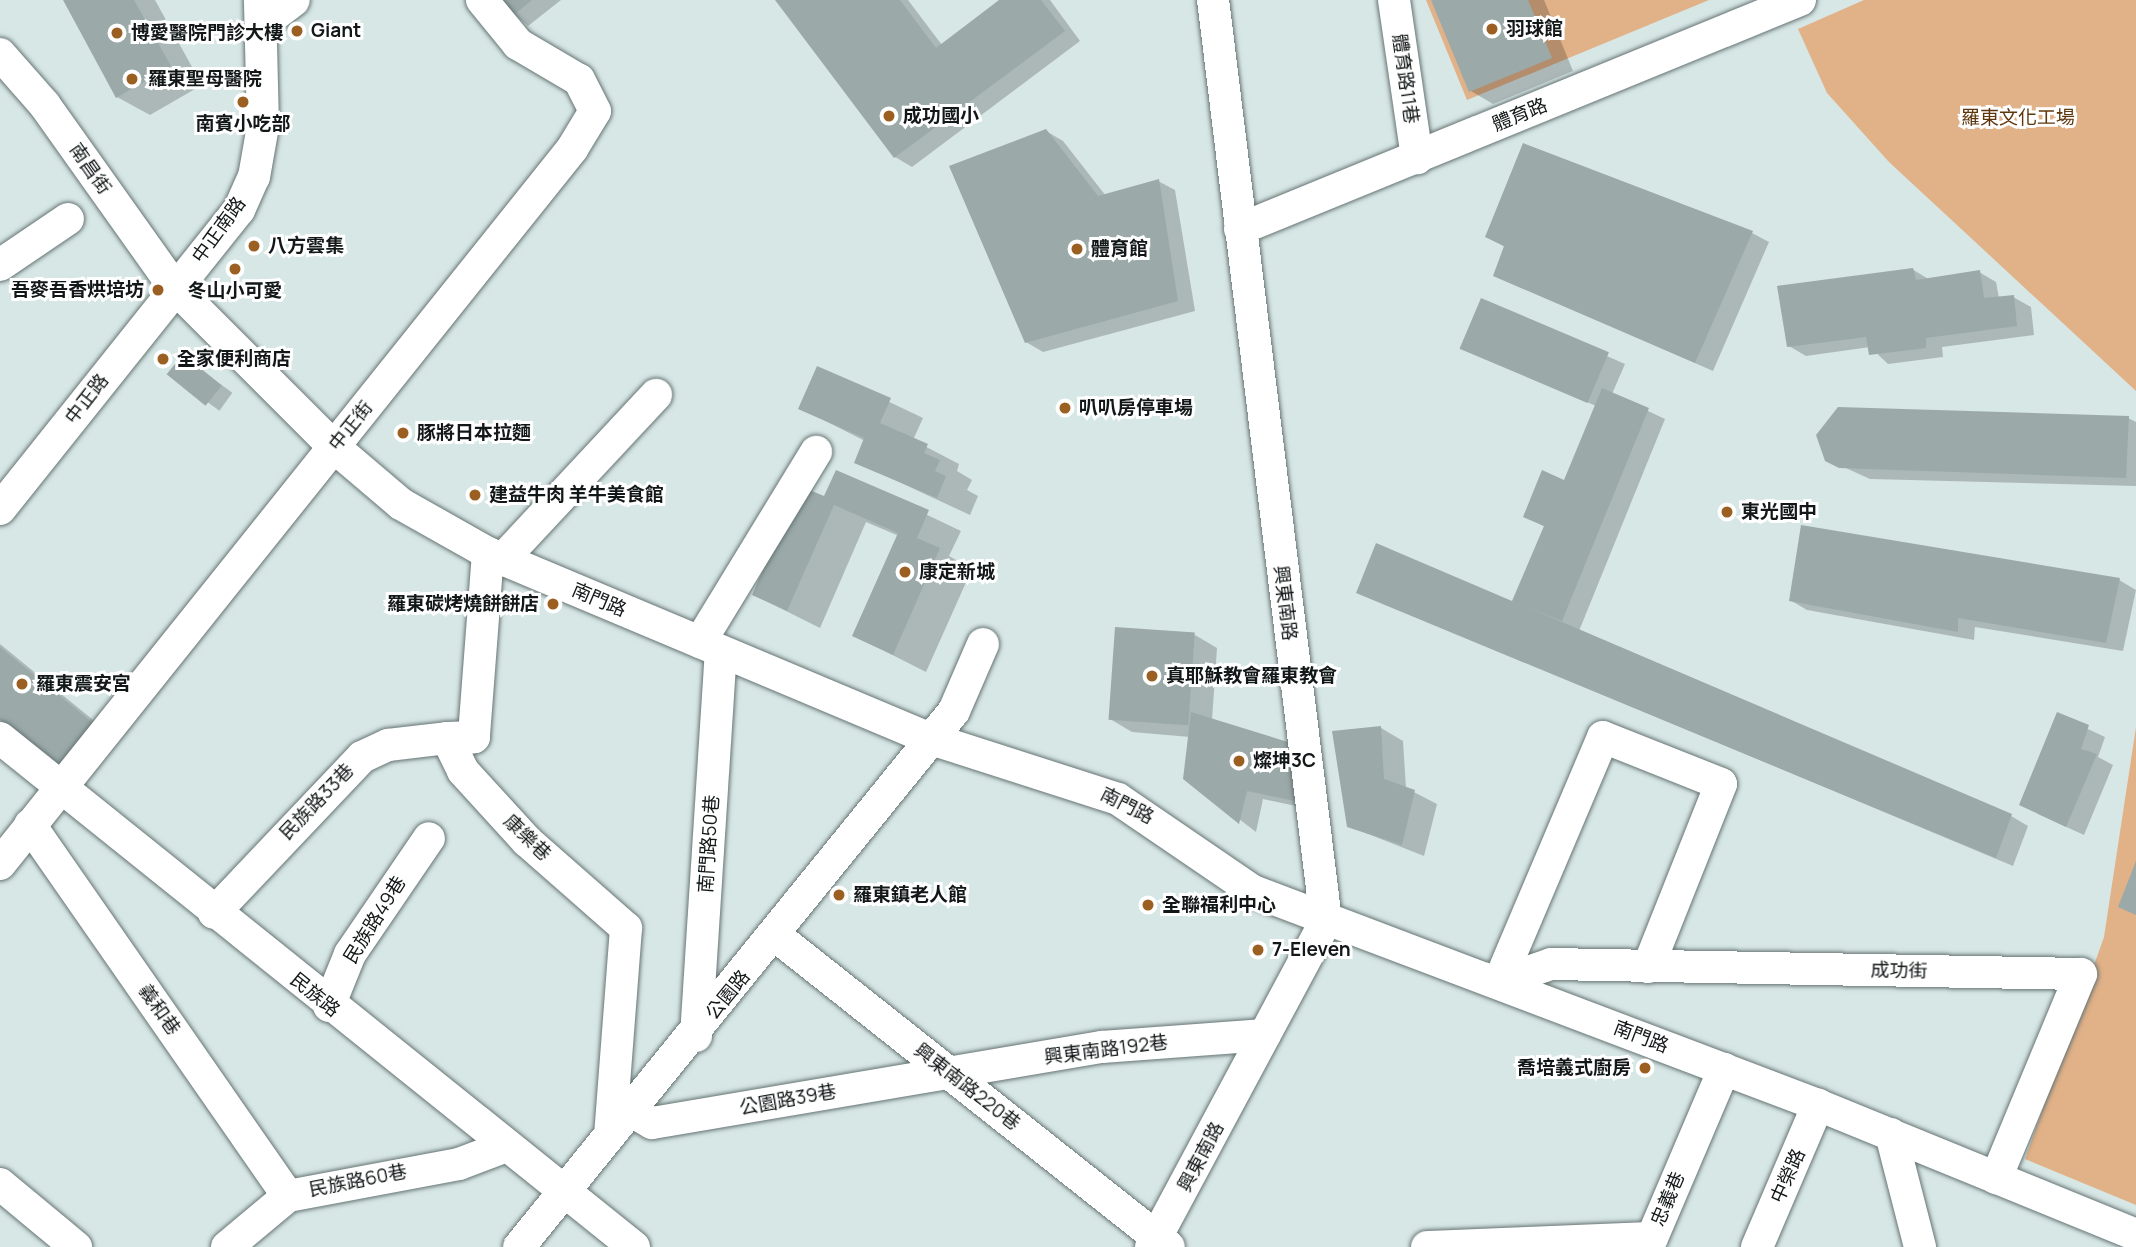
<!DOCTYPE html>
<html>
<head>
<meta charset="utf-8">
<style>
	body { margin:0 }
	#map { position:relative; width:2136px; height:1247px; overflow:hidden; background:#d7e7e6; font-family:Manrope,"Noto Sans TC",sans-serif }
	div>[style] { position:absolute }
	.green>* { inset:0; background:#e1b188 }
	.shadow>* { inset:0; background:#0003; transform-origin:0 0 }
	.building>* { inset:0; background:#9ba9a9; transform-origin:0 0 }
	.roads { filter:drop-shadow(0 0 2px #667474) drop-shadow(0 0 2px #667474) }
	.minor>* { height:32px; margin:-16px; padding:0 16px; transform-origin:16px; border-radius:16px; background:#fff }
	.dots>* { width:19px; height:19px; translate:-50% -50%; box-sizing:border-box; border:4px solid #fff; border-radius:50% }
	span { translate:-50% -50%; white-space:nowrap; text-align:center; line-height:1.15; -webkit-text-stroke:6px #fff; paint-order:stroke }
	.poi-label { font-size:19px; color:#121717; font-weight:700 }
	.left { translate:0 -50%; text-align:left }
	.right { translate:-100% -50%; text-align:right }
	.street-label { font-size:19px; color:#121717 }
	.park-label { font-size:19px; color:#5f370c }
</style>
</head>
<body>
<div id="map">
	<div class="green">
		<i style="clip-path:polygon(1426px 0,1709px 0,1467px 100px)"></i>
		<i style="clip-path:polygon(1864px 0,2136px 0,2136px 391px,1889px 162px,1827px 93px,1798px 29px)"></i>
		<i style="clip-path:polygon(2136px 727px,2136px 1205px,2025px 1159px,2104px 937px)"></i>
	</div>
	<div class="shadow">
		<i style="clip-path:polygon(65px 0,155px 0,202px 85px,150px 115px,117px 97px)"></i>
		<i style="clip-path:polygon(498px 0,561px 0,528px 26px)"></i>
		<i style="clip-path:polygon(777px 0,908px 0,942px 45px,1002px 0,1050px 0,1080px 41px,912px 167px,895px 157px)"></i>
		<i style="clip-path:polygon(1433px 0,1544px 0,1573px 71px,1493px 104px,1471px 91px)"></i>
		<i style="clip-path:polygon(1046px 131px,1063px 141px,1106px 196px,1158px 181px,1175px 190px,1195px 311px,1043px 352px,1026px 342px)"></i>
		<i style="clip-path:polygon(1752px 233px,1769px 242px,1713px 371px,1495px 275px,1505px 247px,1487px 237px)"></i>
		<i style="clip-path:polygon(1912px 269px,1930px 280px,1979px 272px,1996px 282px,1999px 298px,2013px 297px,2031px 307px,2034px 335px,1942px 347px,1943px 357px,1888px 364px,1870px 347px,1806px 356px,1789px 346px)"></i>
		<i style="clip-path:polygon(1482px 301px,1625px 364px,1612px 394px,1665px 419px,1579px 631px,2011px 816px,2028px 826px,2013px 866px,1358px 592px,1512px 603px,1545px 527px,1525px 516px,1565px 483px,1596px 406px,1463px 348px)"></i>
		<i style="left:183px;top:357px;width:61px;height:22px;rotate:36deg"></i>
		<i style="clip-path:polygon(818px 368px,923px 418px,913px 440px,959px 464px,957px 471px,972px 480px,967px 490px,978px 496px,970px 515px,856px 462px,865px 441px,800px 408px)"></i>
		<i style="clip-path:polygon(2128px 418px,2136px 422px,2136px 486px,1870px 479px,1826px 459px)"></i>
		<i style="clip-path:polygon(837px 472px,961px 531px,949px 556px,972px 569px,926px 672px,855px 636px,899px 536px,866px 522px,820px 628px,754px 595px,825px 499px)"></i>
		<i style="clip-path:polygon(2119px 580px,2136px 590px,2123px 651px,1975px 627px,1974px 640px,1807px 610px,1790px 600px)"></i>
		<i style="clip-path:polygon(1195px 635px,1217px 648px,1212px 720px,1315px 810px,1263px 799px,1256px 832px,1185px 778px,1190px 737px,1132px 732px,1110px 719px)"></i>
		<i style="clip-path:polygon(0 644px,114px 737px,0 717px)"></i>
		<i style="clip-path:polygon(2058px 715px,2105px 737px,2098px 757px,2113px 765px,2084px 835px,2038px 814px)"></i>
		<i style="clip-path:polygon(1381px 728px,1403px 741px,1406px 788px,1437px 804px,1424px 856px,1348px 826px)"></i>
	</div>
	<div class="building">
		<i style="clip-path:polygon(63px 0,134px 0,171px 66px,116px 98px)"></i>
		<i style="clip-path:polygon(496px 0,532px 0,510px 18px)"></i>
		<i style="clip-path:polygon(775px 0,900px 0,936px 48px,999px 0,1041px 0,1065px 31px,894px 158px)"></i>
		<i style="clip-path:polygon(1431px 0,1528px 0,1552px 58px,1469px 92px)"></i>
		<i style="clip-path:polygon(1046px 129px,1098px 196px,1159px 179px,1178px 301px,1025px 343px,949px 166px)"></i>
		<i style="clip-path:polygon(1523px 143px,1753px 231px,1695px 363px,1493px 276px,1504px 246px,1485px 237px)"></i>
		<i style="clip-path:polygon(1913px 268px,1916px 280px,1980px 270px,1984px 298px,2014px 295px,2017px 326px,1926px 338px,1926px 348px,1869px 355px,1866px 337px,1787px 347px,1777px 286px)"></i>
		<i style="left:1481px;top:298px;width:139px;height:55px;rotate:23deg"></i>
		<i style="left:183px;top:354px;width:50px;height:26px;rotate:39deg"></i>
		<i style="clip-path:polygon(817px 366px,891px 398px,880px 423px,928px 444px,924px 453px,940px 460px,935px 471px,946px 476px,937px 498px,854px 463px,864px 438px,798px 409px)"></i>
		<i style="clip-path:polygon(1602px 388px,1649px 408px,1562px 621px,1522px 605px,2012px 814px,1996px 858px,1356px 593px,1376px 543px,1512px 601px,1544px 526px,1523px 517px,1542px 470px,1564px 480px)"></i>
		<i style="clip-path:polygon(1838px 407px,2129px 416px,2126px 478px,1839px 468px,1825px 461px,1816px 435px)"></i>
		<i style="clip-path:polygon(836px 470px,929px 510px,917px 538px,940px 548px,893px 655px,852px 636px,898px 533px,834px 505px,787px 611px,752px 595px,800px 486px,824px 496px)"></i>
		<i style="clip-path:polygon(1801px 525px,2120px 578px,2106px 643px,1958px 618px,1958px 632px,1789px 601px)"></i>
		<i style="left:1115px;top:627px;width:80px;height:93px;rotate:4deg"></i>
		<i style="clip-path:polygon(0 647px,93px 723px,59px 767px,0 720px)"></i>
		<i style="clip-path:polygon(1191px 712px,1291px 743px,1299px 802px,1247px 791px,1239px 824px,1183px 779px)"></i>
		<i style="clip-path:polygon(2057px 712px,2089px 725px,2081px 749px,2097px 754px,2066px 827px,2019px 805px)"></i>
		<i style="clip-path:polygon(1381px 726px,1384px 779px,1415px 790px,1402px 845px,1347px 827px,1332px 731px)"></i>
		<i style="clip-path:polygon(2136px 861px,2136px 915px,2118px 907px)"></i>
	</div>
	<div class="roads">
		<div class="minor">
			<i style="left:1394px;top:0;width:160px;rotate:81.7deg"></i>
			<i style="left:261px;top:25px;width:41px;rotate:-37.1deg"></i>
			<i style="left:0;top:54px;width:67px;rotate:48.7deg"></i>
			<i style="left:44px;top:104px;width:226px;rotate:54.6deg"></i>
			<i style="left:175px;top:288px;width:225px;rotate:45deg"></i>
			<i style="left:334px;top:447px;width:88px;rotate:40.4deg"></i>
			<i style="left:401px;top:504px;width:100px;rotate:29.4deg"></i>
			<i style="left:488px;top:553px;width:480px;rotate:22.8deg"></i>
			<i style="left:931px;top:739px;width:196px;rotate:17.8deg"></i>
			<i style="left:1118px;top:799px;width:163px;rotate:34.3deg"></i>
			<i style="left:1253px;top:891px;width:604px;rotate:20.74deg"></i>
			<i style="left:1818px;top:1105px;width:344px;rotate:22.2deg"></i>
			<i style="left:1240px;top:229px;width:605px;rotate:-22.24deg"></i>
			<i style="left:0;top:265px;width:82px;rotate:-34.1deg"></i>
			<i style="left:0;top:509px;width:383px;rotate:-51.4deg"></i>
			<i style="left:239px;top:210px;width:36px;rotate:-66deg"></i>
			<i style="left:254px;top:177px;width:52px;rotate:-80deg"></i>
			<i style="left:263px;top:126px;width:126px;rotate:-91.4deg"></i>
			<i style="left:488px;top:553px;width:185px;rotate:94.4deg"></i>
			<i style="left:474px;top:737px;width:27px;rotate:178deg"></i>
			<i style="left:447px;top:738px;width:37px;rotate:64deg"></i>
			<i style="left:463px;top:771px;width:95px;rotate:47.6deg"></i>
			<i style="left:527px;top:841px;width:132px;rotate:41.3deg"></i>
			<i style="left:626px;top:928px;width:207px;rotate:94.4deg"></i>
			<i style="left:502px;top:560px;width:226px;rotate:-47deg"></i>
			<i style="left:700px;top:642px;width:223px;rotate:-58.6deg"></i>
			<i style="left:0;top:738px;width:813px;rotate:38.76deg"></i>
			<i style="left:30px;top:825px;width:452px;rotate:55.2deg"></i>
			<i style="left:0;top:864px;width:916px;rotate:-51.34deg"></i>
			<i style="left:572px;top:149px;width:44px;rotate:-58.8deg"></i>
			<i style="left:595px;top:111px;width:35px;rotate:-117deg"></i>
			<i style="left:579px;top:80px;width:71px;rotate:-149.5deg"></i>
			<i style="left:518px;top:44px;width:57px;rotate:-129.3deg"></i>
			<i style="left:214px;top:913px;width:215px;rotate:-46.5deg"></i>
			<i style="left:362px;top:757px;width:29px;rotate:-25deg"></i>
			<i style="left:388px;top:745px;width:59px;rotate:-6.8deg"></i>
			<i style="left:776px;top:936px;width:501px;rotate:38.36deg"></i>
			<i style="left:1499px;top:982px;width:55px;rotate:-19.1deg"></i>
			<i style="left:1551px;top:964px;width:530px;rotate:1.08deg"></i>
			<i style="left:2081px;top:974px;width:221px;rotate:112.6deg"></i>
			<i style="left:1499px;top:982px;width:266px;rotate:-67deg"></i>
			<i style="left:1603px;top:737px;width:127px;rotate:21.7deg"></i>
			<i style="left:1721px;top:784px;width:197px;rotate:111.7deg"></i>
			<i style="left:329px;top:1006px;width:56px;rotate:-68deg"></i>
			<i style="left:350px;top:954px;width:140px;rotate:-55.7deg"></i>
			<i style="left:696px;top:1036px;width:385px;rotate:-86.3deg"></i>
			<i style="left:631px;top:1111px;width:24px;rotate:30deg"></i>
			<i style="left:652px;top:1123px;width:456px;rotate:-9.6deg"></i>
			<i style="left:1102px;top:1047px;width:163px;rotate:-4.2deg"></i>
			<i style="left:1891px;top:1134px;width:117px;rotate:75.6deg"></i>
			<i style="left:0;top:1184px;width:99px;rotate:39.7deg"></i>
			<i style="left:227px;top:1247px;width:80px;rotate:-39.9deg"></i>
			<i style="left:288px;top:1196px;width:174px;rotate:-10.6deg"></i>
			<i style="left:459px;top:1164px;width:48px;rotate:-20.7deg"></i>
			<i style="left:519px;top:1247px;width:690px;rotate:-50.94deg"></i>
			<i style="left:954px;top:711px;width:73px;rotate:-66.6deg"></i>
			<i style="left:1151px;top:1247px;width:370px;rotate:-61.8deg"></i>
			<i style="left:1326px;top:921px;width:928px;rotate:-96.99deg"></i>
			<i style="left:1427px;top:1247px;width:225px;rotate:-2.3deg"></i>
			<i style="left:1652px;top:1238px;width:184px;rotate:-66.9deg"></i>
			<i style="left:1757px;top:1247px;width:155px;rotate:-66.8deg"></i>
		</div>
	</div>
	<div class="dots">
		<i style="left:1492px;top:29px;background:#9b5f22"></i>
		<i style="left:297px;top:31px;background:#9b5f22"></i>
		<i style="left:117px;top:33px;background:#9b5f22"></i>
		<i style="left:132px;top:79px;background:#9b5f22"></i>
		<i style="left:243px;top:102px;background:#9b5f22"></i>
		<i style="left:889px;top:116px;background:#9b5f22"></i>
		<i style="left:254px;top:246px;background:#9b5f22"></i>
		<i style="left:1077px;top:249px;background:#9b5f22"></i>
		<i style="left:235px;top:269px;background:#9b5f22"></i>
		<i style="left:158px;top:290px;background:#9b5f22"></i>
		<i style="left:163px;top:359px;background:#9b5f22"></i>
		<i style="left:1065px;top:408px;background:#9b5f22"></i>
		<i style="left:403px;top:433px;background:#9b5f22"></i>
		<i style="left:475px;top:495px;background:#9b5f22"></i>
		<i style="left:1727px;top:512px;background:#9b5f22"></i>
		<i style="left:905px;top:572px;background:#9b5f22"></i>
		<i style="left:553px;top:604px;background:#9b5f22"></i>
		<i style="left:1152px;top:676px;background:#9b5f22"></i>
		<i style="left:22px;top:684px;background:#9b5f22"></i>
		<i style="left:1239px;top:761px;background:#9b5f22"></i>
		<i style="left:839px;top:895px;background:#9b5f22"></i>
		<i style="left:1148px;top:905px;background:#9b5f22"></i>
		<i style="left:1258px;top:950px;background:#9b5f22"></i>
		<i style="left:1645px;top:1068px;background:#9b5f22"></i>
	</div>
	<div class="poi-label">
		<span class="left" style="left:1506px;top:29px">羽球館</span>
		<span class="left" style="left:311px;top:31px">Giant</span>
		<span class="left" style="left:131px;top:33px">博愛醫院門診大樓</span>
		<span class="left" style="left:148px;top:79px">羅東聖母醫院</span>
		<span class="left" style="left:903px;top:116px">成功國小</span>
		<span style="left:243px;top:124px">南賓小吃部</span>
		<span class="left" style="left:268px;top:246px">八方雲集</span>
		<span class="left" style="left:1091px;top:249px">體育館</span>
		<span class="right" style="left:144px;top:290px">吾麥吾香烘培坊</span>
		<span style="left:235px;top:291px">冬山小可愛</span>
		<span class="left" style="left:177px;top:359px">全家便利商店</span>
		<span class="left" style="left:1079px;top:408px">叭叭房停車場</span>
		<span class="left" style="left:417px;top:433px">豚將日本拉麵</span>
		<span class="left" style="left:489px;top:495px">建益牛肉 羊牛美食館</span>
		<span class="left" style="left:1741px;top:512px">東光國中</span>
		<span class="left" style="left:919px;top:572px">康定新城</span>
		<span class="right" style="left:539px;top:604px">羅東碳烤燒餅餅店</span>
		<span class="left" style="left:1166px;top:676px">真耶穌教會羅東教會</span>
		<span class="left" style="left:36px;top:684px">羅東震安宮</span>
		<span class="left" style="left:1253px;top:761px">燦坤3C</span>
		<span class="left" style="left:853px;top:895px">羅東鎮老人館</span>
		<span class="left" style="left:1162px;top:905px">全聯福利中心</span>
		<span class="left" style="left:1272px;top:950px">7-Eleven</span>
		<span class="right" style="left:1631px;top:1068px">喬培義式廚房</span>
	</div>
	<div class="street-label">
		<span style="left:1405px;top:79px;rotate:82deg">體育路11巷</span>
		<span style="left:1520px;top:115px;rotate:-22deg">體育路</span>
		<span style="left:90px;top:169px;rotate:55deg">南昌街</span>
		<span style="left:219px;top:230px;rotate:-54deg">中正南路</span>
		<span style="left:87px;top:399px;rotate:-52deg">中正路</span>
		<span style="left:351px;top:426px;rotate:-51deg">中正街</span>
		<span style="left:599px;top:600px;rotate:23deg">南門路</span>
		<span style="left:1285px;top:603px;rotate:83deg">興東南路</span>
		<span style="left:317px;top:802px;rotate:-46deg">民族路33巷</span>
		<span style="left:1127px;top:806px;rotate:27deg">南門路</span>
		<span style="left:527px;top:838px;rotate:44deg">康樂巷</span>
		<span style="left:709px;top:844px;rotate:-86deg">南門路50巷</span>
		<span style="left:375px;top:920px;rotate:-58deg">民族路49巷</span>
		<span style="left:1899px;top:971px;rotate:1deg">成功街</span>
		<span style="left:315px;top:995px;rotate:39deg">民族路</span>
		<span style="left:728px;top:995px;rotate:-51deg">公園路</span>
		<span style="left:159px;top:1010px;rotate:55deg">義和巷</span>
		<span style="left:1641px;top:1037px;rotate:21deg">南門路</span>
		<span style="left:1106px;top:1050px;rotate:-7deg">興東南路192巷</span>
		<span style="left:967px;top:1087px;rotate:38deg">興東南路220巷</span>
		<span style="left:788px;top:1100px;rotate:-10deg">公園路39巷</span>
		<span style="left:1201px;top:1157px;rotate:-62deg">興東南路</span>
		<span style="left:1788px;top:1176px;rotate:-66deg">中榮路</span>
		<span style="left:358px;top:1181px;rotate:-11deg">民族路60巷</span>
		<span style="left:1668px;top:1199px;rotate:-67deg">忠義巷</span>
	</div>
	<div class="park-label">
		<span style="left:2018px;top:118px">羅東文化工場</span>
	</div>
</div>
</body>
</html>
